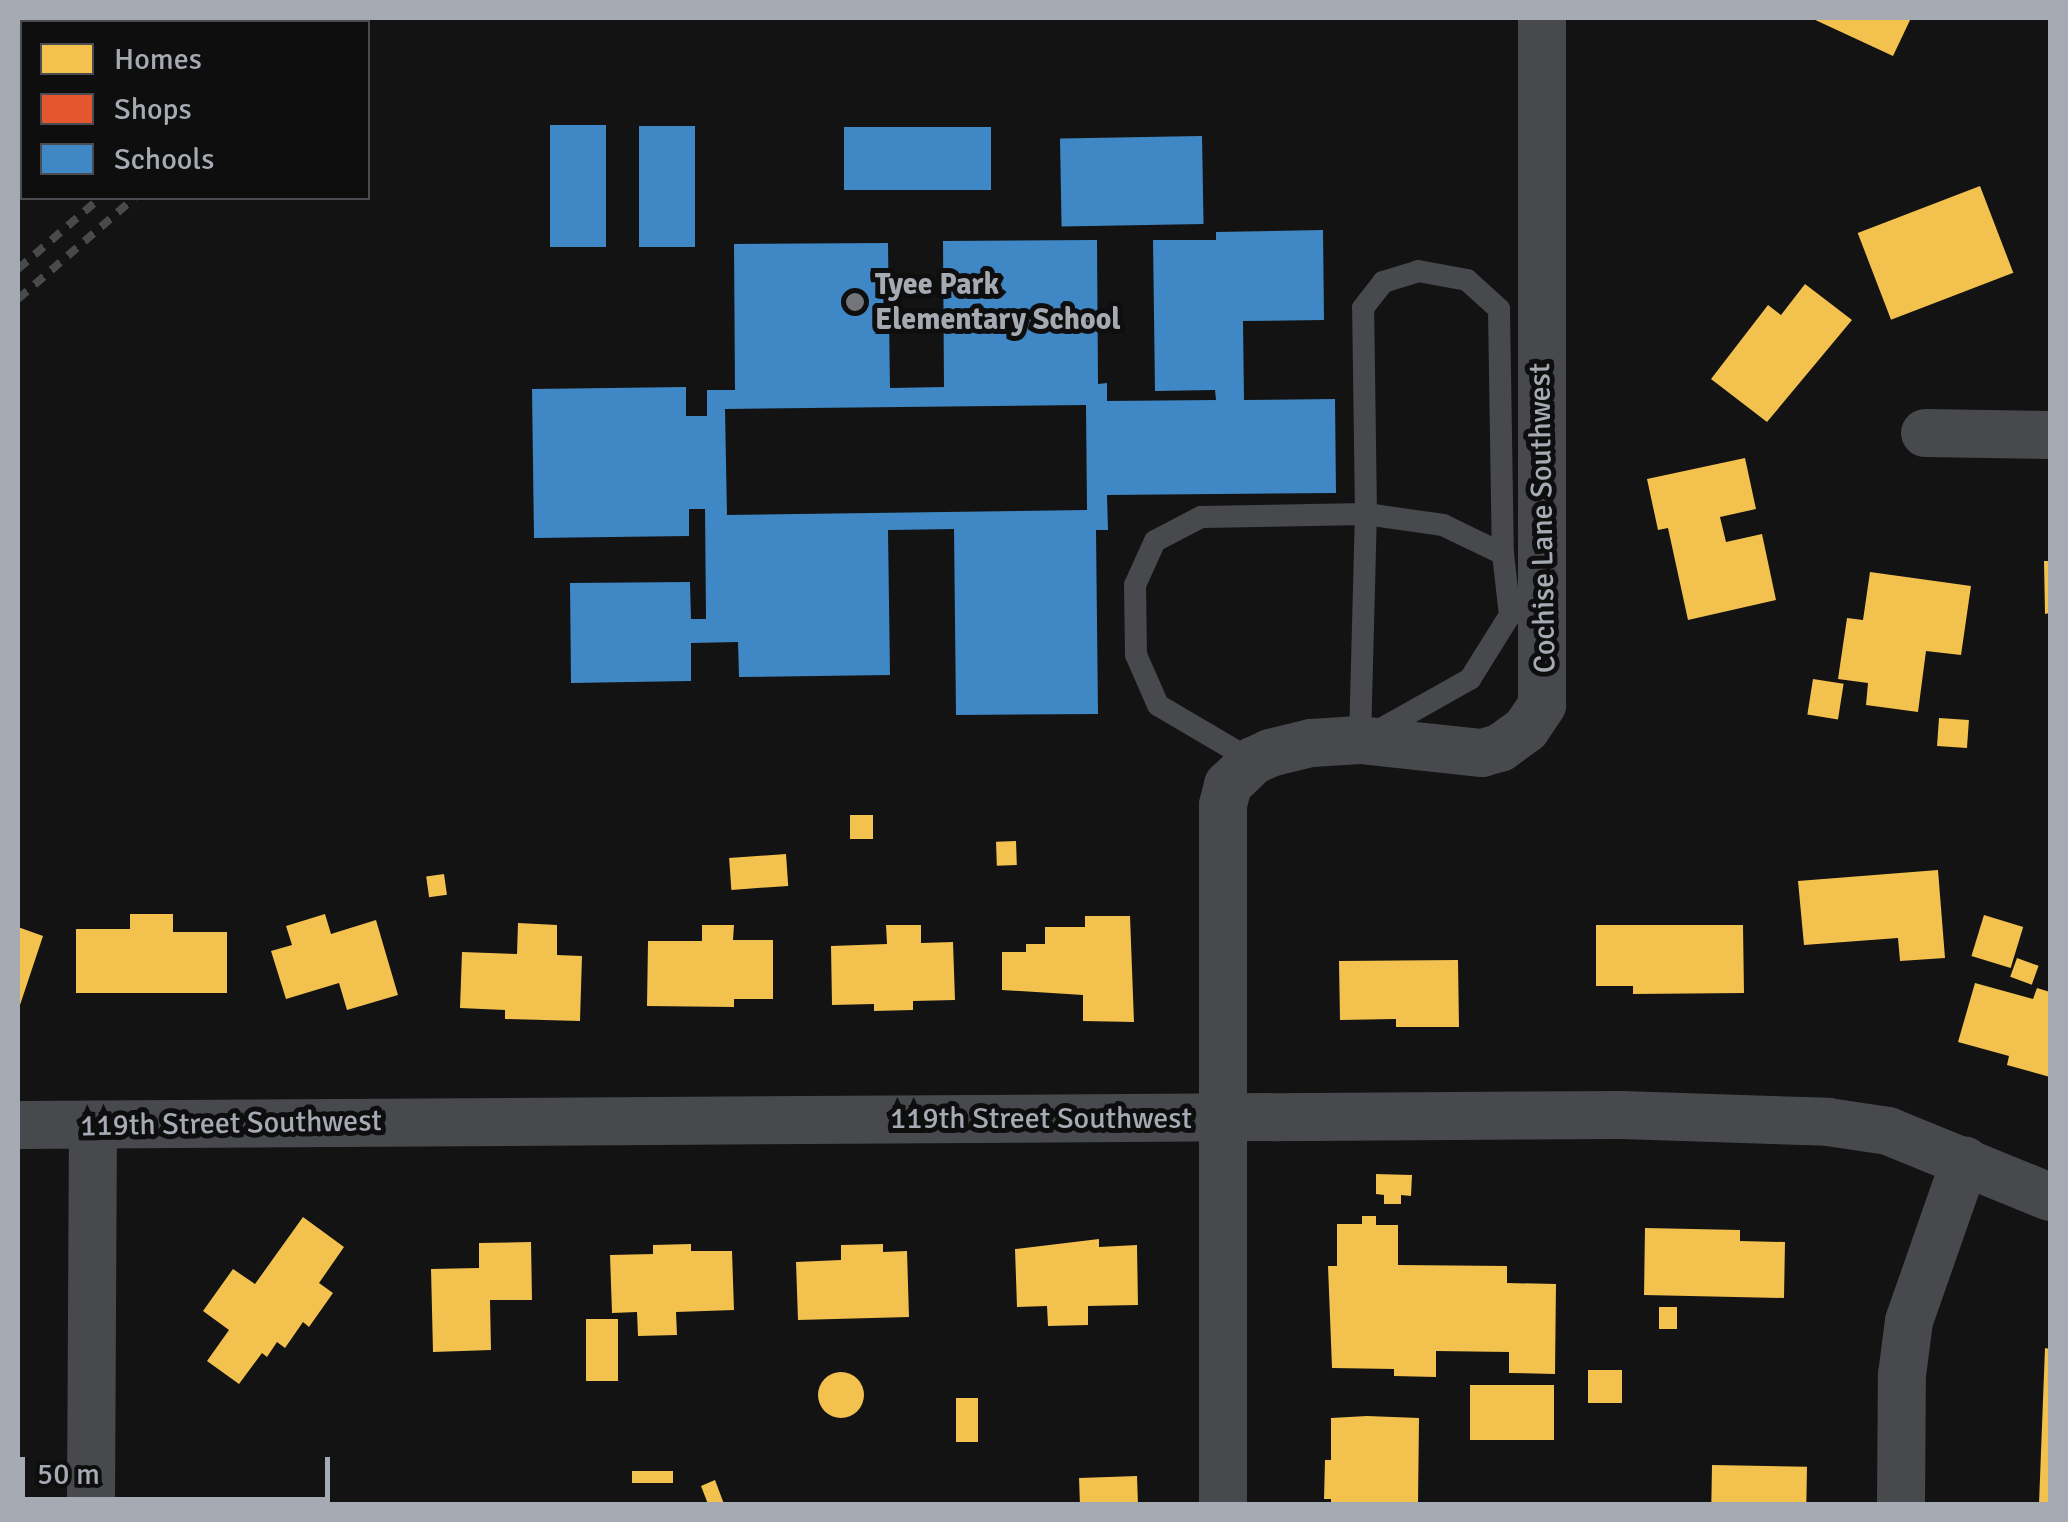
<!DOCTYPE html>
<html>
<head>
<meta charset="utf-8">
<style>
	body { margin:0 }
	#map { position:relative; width:2068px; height:1522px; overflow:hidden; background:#131314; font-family:Signika,sans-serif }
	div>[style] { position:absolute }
	.homes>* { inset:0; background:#f2c14e; transform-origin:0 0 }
	.round { border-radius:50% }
	.shops>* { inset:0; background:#e4572e }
	.schools>* { inset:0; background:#3f88c5; transform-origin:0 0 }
	.lane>* { height:22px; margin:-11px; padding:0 11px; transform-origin:11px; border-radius:11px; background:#48494c }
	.street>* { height:48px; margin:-24px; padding:0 24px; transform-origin:24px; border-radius:24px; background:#48494c }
	.rail>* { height:8px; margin-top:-4px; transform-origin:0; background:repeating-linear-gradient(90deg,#494a4c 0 12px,transparent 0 22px) }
	.dots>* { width:28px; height:28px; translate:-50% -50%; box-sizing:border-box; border:5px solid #0e0e0f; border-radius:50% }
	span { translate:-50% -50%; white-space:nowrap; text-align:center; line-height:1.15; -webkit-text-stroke:10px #0e0e0f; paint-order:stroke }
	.poi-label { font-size:30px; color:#a6aab3; font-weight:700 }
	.left { translate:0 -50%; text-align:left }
	.street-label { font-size:30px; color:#a6aab3 }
	.frame { position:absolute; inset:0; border:20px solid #a6aab3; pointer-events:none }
	.legend { position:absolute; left:20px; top:20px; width:350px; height:180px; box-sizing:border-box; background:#0e0e0f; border:2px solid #4b4c51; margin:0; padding:12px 18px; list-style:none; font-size:30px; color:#a6aab3 }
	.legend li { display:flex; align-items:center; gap:20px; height:50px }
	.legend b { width:50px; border:2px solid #4b4c51 }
	.scale { position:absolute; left:20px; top:1457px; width:310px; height:45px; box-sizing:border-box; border:5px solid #a6aab3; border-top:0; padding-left:12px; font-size:30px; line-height:35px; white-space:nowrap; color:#a6aab3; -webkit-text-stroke:8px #0e0e0f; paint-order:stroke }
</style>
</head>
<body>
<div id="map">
	<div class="homes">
		<i style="clip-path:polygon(1811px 18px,1911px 18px,1893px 56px)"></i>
		<i style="left:1980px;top:186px;width:93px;height:131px;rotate:69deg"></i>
		<i style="clip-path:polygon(1805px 284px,1852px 320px,1767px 422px,1711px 379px,1768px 305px,1781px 315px)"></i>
		<i style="clip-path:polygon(1745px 458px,1756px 509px,1720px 517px,1726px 542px,1762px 534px,1776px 600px,1688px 620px,1668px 528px,1658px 530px,1647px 479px)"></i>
		<i style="clip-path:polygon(2044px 561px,2050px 561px,2050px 613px,2045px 614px)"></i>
		<i style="clip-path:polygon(1870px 572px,1971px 586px,1961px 655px,1926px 651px,1918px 712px,1866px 705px,1868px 683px,1838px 679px,1847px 618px,1863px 620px)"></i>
		<i style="left:1813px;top:679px;width:31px;height:36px;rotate:9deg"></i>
		<i style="left:1939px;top:718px;width:30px;height:28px;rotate:4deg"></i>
		<i style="left:873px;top:815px;width:24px;height:23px;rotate:90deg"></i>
		<i style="left:1016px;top:841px;width:24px;height:20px;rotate:88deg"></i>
		<i style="left:786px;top:854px;width:32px;height:57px;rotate:86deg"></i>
		<i style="clip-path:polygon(1938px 870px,1945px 958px,1900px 961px,1898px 938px,1804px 945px,1798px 881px)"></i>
		<i style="left:444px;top:874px;width:21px;height:18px;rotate:82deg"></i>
		<i style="clip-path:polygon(130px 914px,173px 914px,173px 932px,227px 932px,227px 993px,76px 993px,76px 929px,130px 929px)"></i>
		<i style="clip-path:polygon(325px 914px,331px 934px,376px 920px,398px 995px,347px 1010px,339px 983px,286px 999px,271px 951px,292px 945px,286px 926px)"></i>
		<i style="left:1984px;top:915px;width:41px;height:43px;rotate:17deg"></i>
		<i style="clip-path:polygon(1085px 916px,1130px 916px,1134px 1022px,1083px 1021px,1083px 995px,1002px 990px,1002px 952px,1026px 952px,1026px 944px,1045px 944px,1045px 927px,1085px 927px)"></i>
		<i style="clip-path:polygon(518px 923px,557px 925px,557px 955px,582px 956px,580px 1021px,505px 1019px,505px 1010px,460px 1008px,462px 952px,517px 954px)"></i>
		<i style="clip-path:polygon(702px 925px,734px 925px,733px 940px,773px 940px,773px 999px,734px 999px,734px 1007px,647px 1006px,648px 941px,702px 941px)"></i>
		<i style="clip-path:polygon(886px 925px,921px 925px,921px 943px,953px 942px,955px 1000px,913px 1001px,913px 1010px,874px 1011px,874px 1004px,832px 1005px,831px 946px,887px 944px)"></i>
		<i style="clip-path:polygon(1596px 925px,1743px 925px,1744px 993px,1633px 994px,1633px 986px,1596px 986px)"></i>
		<i style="clip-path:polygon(18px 927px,43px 936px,18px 1011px)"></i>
		<i style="left:2017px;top:958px;width:23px;height:20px;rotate:20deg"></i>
		<i style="clip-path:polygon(1458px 960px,1459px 1027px,1396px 1027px,1396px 1019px,1340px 1020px,1339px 961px)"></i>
		<i style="clip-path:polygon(1975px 983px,2033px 999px,2037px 988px,2050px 992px,2050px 1077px,2007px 1065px,2009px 1056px,1958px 1042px)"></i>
		<i style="clip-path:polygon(1376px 1174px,1412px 1175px,1411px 1196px,1401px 1195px,1401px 1204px,1384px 1204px,1384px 1195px,1376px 1194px)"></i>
		<i style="clip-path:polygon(1362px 1216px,1376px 1216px,1376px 1225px,1398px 1225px,1398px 1265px,1507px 1266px,1507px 1283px,1556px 1284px,1555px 1374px,1509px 1373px,1509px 1352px,1436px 1351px,1436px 1377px,1394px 1376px,1394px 1369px,1332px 1368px,1328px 1266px,1337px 1266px,1337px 1224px,1362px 1224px)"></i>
		<i style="clip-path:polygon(303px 1217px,344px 1247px,319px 1283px,333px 1293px,309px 1327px,303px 1322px,285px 1348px,277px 1342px,267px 1357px,262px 1353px,239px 1384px,207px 1361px,229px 1330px,203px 1311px,233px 1269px,255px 1284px)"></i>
		<i style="clip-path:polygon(1645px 1228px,1740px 1230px,1740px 1241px,1785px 1242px,1784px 1298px,1644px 1295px)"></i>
		<i style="clip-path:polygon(1099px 1239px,1099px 1247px,1137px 1245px,1138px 1305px,1088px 1306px,1088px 1325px,1048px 1326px,1047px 1306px,1017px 1307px,1015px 1249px)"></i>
		<i style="clip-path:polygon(531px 1242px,532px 1300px,490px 1300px,491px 1350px,433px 1352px,431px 1269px,479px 1268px,479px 1243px)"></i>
		<i style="clip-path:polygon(691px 1244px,691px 1251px,732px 1251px,734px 1310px,676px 1312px,677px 1335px,638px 1336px,637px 1312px,612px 1313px,610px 1255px,653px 1254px,653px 1245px)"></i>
		<i style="clip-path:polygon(883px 1244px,883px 1252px,907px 1251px,909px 1317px,798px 1320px,796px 1262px,841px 1260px,841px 1245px)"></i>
		<i style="left:1659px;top:1307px;width:18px;height:22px"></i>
		<i style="left:586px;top:1319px;width:32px;height:62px"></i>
		<i style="clip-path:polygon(2045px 1348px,2050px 1349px,2050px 1504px,2039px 1504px)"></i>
		<i style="left:1588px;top:1370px;width:34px;height:33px"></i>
		<i class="round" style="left:818px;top:1372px;width:46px;height:46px"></i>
		<i style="left:1470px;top:1385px;width:84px;height:55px"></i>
		<i style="left:956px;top:1398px;width:22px;height:44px"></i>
		<i style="clip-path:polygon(1367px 1416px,1419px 1418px,1418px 1504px,1331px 1504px,1331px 1499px,1324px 1499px,1325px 1460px,1331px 1460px,1331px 1418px)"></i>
		<i style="left:1712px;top:1465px;width:95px;height:39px;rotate:1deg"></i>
		<i style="left:673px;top:1471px;width:12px;height:41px;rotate:90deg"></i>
		<i style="left:1137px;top:1476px;width:28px;height:58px;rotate:88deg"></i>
		<i style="clip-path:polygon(715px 1480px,724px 1504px,708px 1504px,701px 1486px)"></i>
	</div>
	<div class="shops">
		<i style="clip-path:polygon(18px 18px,121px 21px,22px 22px,22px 135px,18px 139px)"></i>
	</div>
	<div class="schools">
		<i style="left:550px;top:125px;width:56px;height:122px"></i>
		<i style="left:639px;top:126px;width:56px;height:121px"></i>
		<i style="left:991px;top:127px;width:63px;height:147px;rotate:90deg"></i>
		<i style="left:1202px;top:136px;width:88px;height:142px;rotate:89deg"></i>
		<i style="clip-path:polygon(evenodd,1323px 230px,1324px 320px,1243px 321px,1244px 400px,1335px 399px,1336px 493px,1107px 495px,1108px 530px,1096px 530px,1098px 714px,956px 715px,954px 529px,888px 530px,890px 675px,739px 677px,738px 642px,691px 643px,691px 681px,571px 683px,570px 583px,690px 582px,691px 619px,706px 619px,705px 509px,689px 509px,689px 536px,534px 538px,532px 389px,686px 387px,686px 416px,707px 416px,707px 390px,735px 390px,734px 244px,888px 243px,890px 388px,944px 387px,943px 241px,1097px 240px,1098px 384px,1107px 383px,1107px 401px,1216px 400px,1215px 390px,1155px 391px,1153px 240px,1216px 240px,1216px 232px,1323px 230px,1086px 405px,1087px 510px,727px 515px,725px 409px,1086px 405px)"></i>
	</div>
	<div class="lane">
		<i style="left:1360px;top:740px;width:226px;rotate:-88.5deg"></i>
		<i style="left:1366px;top:514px;width:78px;rotate:8.1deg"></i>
		<i style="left:1443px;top:525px;width:67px;rotate:25.8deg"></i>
		<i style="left:1253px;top:761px;width:110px;rotate:-149.5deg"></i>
		<i style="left:1158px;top:705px;width:55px;rotate:-113.7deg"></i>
		<i style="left:1136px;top:655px;width:70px;rotate:-90.8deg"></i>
		<i style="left:1135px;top:585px;width:48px;rotate:-65.6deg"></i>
		<i style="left:1155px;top:541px;width:52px;rotate:-27.6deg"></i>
		<i style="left:1201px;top:517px;width:165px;rotate:-1deg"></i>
		<i style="left:1366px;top:514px;width:206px;rotate:-90.8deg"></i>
		<i style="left:1363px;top:308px;width:33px;rotate:-52deg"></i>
		<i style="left:1383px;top:282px;width:37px;rotate:-17deg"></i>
		<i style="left:1418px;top:271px;width:50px;rotate:10.4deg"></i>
		<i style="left:1467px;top:280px;width:43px;rotate:42.2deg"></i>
		<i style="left:1499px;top:309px;width:245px;rotate:89.1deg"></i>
		<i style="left:1503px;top:554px;width:61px;rotate:83.5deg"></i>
		<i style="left:1510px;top:615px;width:75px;rotate:122deg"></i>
		<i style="left:1470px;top:679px;width:112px;rotate:150.7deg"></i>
	</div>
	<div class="street">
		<i style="left:1925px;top:433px;width:125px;rotate:0.9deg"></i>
		<i style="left:18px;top:1125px;width:1604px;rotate:-0.36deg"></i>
		<i style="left:1622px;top:1115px;width:206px;rotate:1.9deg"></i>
		<i style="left:1828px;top:1122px;width:61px;rotate:8.5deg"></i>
		<i style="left:1888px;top:1131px;width:175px;rotate:22.2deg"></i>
		<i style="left:91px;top:1504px;width:378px;rotate:-89.7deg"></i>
		<i style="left:1223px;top:1504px;width:699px;rotate:-90deg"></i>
		<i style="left:1223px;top:805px;width:21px;rotate:-76deg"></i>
		<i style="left:1228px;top:785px;width:35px;rotate:-44deg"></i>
		<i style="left:1253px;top:761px;width:19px;rotate:-25deg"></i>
		<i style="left:1270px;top:753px;width:42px;rotate:-13.7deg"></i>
		<i style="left:1311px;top:743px;width:49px;rotate:-3.5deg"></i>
		<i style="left:1360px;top:740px;width:123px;rotate:6.1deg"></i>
		<i style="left:1482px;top:753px;width:19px;rotate:-16deg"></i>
		<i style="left:1500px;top:748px;width:32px;rotate:-36deg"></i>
		<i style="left:1526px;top:729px;width:29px;rotate:-56deg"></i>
		<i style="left:1542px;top:705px;width:687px;rotate:-90deg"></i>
		<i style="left:1901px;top:1504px;width:129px;rotate:-89.6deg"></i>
		<i style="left:1902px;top:1375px;width:54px;rotate:-82.6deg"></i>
		<i style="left:1909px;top:1321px;width:170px;rotate:-70.7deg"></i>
	</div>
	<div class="rail">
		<i style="left:304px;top:22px;width:7px;rotate:-34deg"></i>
		<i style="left:335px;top:22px;width:7px;rotate:-34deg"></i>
		<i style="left:18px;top:269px;width:108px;rotate:-40.9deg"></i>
		<i style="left:18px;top:299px;width:154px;rotate:-41deg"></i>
	</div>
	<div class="dots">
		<i style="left:855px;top:302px;background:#73757b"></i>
	</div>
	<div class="poi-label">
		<span class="left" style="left:875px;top:302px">Tyee Park<br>Elementary School</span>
	</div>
	<div class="street-label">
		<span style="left:1543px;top:518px;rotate:-91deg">Cochise Lane Southwest</span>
		<span style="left:1041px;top:1119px">119th Street Southwest</span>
		<span style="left:231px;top:1124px;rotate:-1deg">119th Street Southwest</span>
	</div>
	<div class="frame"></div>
	<ul class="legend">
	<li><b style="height:28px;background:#f2c14e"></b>Homes</li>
	<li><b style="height:28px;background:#e4572e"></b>Shops</li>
	<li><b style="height:28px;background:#3f88c5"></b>Schools</li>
	</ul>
	<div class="scale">50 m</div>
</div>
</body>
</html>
